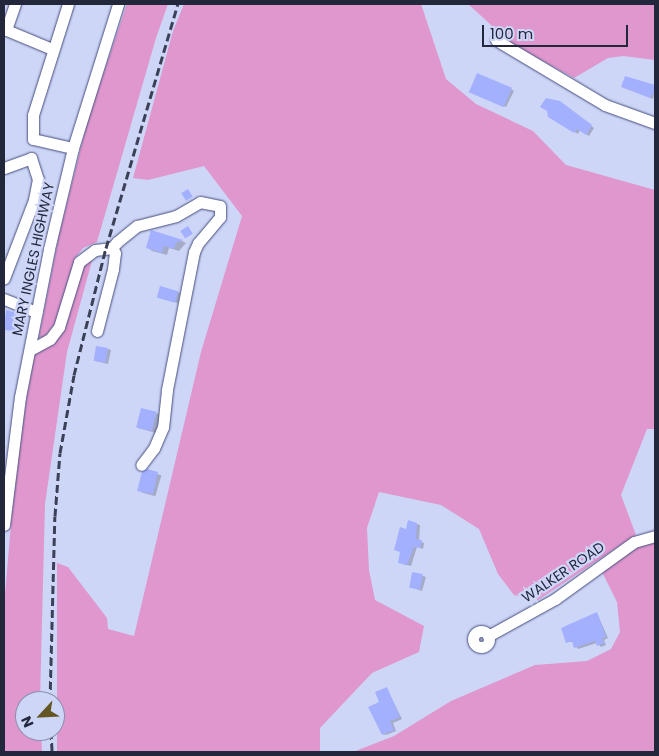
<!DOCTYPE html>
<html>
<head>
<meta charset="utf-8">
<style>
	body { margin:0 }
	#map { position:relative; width:659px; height:756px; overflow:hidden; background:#ced6f8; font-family:Poppins,sans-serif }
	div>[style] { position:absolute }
	.green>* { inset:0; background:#df97ce }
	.shadow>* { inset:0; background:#0003; transform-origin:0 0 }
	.building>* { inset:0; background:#a2b0fe; transform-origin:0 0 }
	.roads { filter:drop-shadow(0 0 1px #454d7d) drop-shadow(0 0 1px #454d7d) }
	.minor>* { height:11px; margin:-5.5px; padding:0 5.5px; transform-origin:5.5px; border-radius:5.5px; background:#fff }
	.minor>.ring { margin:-5.5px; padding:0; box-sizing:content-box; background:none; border:11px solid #fff; border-radius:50% }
	.rail>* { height:3px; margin-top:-1.5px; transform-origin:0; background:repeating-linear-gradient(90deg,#3b4056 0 8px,transparent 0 12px) }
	span { translate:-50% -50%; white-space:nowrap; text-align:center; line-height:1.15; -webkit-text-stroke:4.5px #ced6f8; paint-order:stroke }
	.street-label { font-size:14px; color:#23273c }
	.frame { position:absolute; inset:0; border:5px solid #23273c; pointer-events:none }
	.north { position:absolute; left:15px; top:691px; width:50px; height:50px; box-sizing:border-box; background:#ced6f8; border:1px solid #8a90ad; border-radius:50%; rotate:245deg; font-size:14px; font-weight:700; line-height:20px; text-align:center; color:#23273c }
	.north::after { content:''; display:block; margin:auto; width:18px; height:22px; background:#635623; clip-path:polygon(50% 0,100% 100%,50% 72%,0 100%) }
	.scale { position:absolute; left:482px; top:25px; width:146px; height:22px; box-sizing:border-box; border:2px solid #23273c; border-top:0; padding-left:6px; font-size:15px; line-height:18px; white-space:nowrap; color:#23273c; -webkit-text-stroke:4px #ced6f8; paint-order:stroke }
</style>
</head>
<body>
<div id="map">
	<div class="green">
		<i style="clip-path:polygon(127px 4px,168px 4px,156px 38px,97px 242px,83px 248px,76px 257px,56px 322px,43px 339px,39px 337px,59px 235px,88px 119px)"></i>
		<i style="clip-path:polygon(184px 4px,421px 4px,446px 79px,476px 104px,533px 131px,566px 165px,655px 190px,655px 429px,647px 429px,621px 495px,636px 535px,538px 600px,514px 595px,498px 574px,479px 529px,441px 505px,379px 492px,367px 528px,369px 570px,375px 600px,424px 626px,419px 652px,372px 673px,320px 728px,320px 752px,57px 752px,57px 563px,68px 567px,107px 618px,108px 629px,134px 636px,201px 352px,242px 216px,204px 166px,148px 180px,133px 178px,173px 31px)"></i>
		<i style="clip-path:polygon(468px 4px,655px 4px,655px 60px,623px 56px,608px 58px,574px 78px,512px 44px)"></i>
		<i style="clip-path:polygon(93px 257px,67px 352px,45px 504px,40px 701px,25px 701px,25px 731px,41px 731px,42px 752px,4px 752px,4px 606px,17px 454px,34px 355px,42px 349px,84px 262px)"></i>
		<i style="clip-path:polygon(655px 541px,655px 752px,353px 752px,394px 736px,451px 701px,535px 665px,587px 661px,611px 649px,620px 632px,617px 602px,602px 572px,641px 545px)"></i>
	</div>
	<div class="shadow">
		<i style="clip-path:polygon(626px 77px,655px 86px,653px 99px,622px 86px)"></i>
		<i style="clip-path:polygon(511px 89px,514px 91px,506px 107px,472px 93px)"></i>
		<i style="clip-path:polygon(563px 105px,594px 128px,589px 136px,580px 130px,578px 134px,549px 116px)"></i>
		<i style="clip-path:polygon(152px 232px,182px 241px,186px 243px,179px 251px,169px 248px,167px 255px,152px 251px,148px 248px)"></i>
		<i style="clip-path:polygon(177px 292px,180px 293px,178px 303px,159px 298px)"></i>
		<i style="clip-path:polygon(23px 316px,26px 317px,23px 333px,4px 329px)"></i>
		<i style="clip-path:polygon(108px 349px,111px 350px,108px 364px,95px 361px)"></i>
		<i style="clip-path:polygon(157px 413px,160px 415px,156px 433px,138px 428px)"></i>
		<i style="left:147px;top:471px;width:15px;height:22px;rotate:16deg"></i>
		<i style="clip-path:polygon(417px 524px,420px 525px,419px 541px,424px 543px,423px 549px,417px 547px,411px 566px,402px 564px,407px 530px)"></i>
		<i style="clip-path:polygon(413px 573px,426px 577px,422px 591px,413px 588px)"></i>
		<i style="clip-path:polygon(597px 613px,608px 638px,604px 640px,606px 645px,601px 647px,597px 643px,578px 649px,573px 642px,567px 642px)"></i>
		<i style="clip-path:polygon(387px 689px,402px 719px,393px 723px,396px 731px,386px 735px,383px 734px,381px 703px)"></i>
	</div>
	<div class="building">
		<i style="left:477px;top:73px;width:38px;height:21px;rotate:23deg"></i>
		<i style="clip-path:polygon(625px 76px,655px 85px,655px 95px,652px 94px,650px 98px,621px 87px)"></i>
		<i style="clip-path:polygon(546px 98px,560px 101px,592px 125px,586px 135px,577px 129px,574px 133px,548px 117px,547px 111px,540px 107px)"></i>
		<i style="left:188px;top:189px;width:9px;height:8px;rotate:58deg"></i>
		<i style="left:188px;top:226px;width:9px;height:9px;rotate:58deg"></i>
		<i style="clip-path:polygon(151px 230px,183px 240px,176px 243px,174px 249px,164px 246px,162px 253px,146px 248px)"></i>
		<i style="left:160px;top:286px;width:19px;height:12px;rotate:16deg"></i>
		<i style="clip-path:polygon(6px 310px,23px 315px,20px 332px,4px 330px)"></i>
		<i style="left:96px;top:346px;width:12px;height:15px;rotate:9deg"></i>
		<i style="left:141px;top:408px;width:16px;height:20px;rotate:14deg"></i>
		<i style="clip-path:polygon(147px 469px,158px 472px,153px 494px,137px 491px,142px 472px)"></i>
		<i style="clip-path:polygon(408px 520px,417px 523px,416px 539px,422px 540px,420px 548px,414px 547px,407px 565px,398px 563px,400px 552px,394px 550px,400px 527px,406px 529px)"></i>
		<i style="left:412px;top:572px;width:11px;height:16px;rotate:10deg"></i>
		<i style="clip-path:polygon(597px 612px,606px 637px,602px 638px,604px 643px,597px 646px,595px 641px,574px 648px,572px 641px,566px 643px,561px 628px)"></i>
		<i style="clip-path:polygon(387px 687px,400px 717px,390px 721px,394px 730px,382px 735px,368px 707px,379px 702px,375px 692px)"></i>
	</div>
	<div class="roads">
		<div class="minor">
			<i style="left:68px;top:4px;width:116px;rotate:107.5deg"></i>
			<i style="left:33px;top:115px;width:24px;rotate:90deg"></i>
			<i style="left:33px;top:139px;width:41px;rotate:12.7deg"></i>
			<i style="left:4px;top:29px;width:52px;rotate:22.6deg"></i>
			<i style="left:6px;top:30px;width:28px;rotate:-71deg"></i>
			<i style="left:496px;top:40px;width:127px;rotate:30.8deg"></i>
			<i style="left:605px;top:105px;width:53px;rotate:19.8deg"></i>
			<i style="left:4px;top:168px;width:29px;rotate:-20deg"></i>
			<i style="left:31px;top:158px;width:22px;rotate:72deg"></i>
			<i style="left:38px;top:179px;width:21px;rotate:101deg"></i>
			<i style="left:34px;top:200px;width:84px;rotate:111deg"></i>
			<i style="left:4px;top:299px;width:35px;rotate:22deg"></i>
			<i style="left:97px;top:331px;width:64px;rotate:-75.5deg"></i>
			<i style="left:113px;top:269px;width:16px;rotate:-83deg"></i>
			<i style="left:115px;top:253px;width:6px;rotate:-121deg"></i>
			<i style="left:112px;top:248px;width:8px;rotate:-50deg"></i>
			<i style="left:117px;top:242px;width:26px;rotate:-39deg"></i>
			<i style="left:137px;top:226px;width:40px;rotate:-14.4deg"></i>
			<i style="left:176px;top:216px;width:28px;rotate:-30deg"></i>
			<i style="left:200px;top:202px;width:20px;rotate:11deg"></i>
			<i style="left:220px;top:206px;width:11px;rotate:90deg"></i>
			<i style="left:220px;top:217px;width:34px;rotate:130deg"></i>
			<i style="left:198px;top:243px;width:10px;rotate:114deg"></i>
			<i style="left:194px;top:252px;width:141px;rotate:101.1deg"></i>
			<i style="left:167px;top:390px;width:37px;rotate:96deg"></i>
			<i style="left:163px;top:427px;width:23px;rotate:113deg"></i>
			<i style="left:154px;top:448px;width:21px;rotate:127deg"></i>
			<i style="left:30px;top:350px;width:23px;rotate:-29deg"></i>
			<i style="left:50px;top:339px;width:15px;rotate:-53deg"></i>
			<i style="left:59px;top:327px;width:68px;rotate:-72.9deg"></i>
			<i style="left:79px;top:262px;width:20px;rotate:-37deg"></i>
			<i style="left:95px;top:250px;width:17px;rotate:-7deg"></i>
			<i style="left:4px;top:525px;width:129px;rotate:-82.9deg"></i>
			<i style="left:20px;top:397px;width:151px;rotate:-78.9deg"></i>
			<i style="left:49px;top:249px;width:104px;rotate:-76.6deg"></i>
			<i style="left:73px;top:148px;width:151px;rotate:-72.6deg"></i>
			<i class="ring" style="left:473px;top:631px;width:5px;height:5px"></i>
			<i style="left:488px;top:636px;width:77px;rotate:-28.9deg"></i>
			<i style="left:555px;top:599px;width:97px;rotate:-35.8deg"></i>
			<i style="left:634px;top:542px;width:22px;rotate:-16deg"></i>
		</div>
	</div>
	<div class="rail">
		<i style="left:50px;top:701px;width:185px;rotate:-88.5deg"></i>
		<i style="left:55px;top:516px;width:63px;rotate:-85.5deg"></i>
		<i style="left:60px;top:453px;width:79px;rotate:-79.8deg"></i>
		<i style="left:74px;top:375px;width:131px;rotate:-75.9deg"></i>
		<i style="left:106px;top:248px;width:254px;rotate:-73.6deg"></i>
		<i style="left:51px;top:731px;width:21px;rotate:87deg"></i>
	</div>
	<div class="street-label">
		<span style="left:33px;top:259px;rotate:-78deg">MARY INGLES HIGHWAY</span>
		<span style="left:563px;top:572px;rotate:-34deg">WALKER ROAD</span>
	</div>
	<div class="frame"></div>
	<div class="north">N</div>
	<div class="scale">100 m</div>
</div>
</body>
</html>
